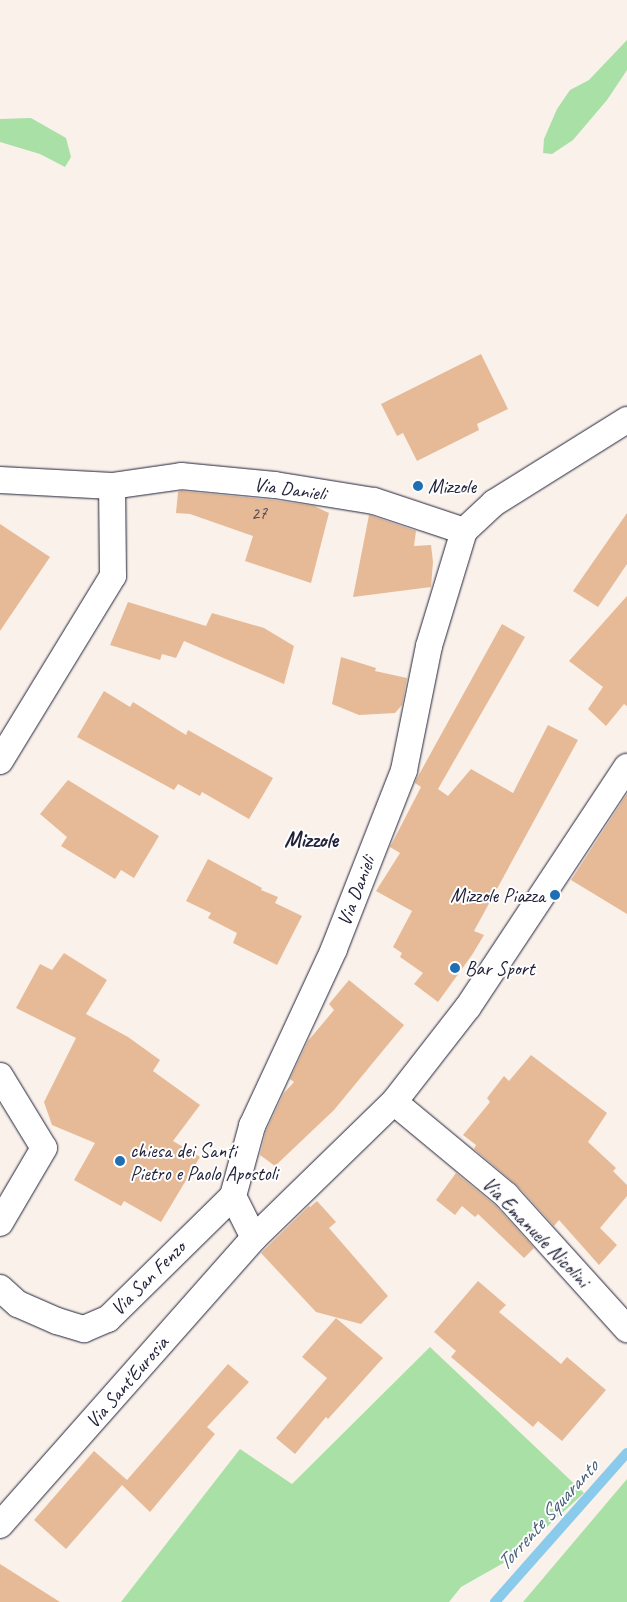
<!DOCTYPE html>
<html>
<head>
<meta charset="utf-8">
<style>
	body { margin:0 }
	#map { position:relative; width:627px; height:1602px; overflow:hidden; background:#faf1ea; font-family:Caveat,sans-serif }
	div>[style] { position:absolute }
	.green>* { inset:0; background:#a8e0a5 }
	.stream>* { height:10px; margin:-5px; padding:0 5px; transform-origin:5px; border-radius:5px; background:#8acaeb }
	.building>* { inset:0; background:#e7ba97 }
	.roads { filter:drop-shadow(0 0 1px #22223b) drop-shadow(0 0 1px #22223b) }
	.street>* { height:26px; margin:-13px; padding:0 13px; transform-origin:13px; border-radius:13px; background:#fff }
	.dots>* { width:14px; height:14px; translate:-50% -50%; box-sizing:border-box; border:2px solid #fff; border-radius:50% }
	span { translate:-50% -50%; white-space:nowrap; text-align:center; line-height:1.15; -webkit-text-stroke:4px #fff; paint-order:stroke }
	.number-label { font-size:18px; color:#534852 }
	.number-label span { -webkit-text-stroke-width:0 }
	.poi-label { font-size:20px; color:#22223b }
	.left { translate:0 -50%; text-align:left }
	.right { translate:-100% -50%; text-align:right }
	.street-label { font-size:20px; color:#22223b }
	.water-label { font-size:21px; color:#465d79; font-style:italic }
	.quarter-label { font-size:22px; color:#22223b; font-weight:700 }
</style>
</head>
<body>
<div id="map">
	<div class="green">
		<i style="clip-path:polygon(627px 40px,627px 70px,607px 100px,573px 140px,552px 154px,543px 153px,544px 139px,557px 109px,570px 90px,589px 80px)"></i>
		<i style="clip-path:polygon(31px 118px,66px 138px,71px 157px,65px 167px,40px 154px,0 142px,0 119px)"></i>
		<i style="clip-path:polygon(430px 1347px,584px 1493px,514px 1557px,461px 1587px,449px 1602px,121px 1602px,240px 1449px,292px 1484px)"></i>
		<i style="clip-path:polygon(627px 1479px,627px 1602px,523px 1602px)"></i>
	</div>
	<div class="stream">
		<i style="left:495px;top:1602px;width:199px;rotate:-48.5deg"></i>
	</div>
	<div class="building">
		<i style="clip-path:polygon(481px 354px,508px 409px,477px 424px,479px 430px,417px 461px,403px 433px,397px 436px,381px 404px)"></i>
		<i style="clip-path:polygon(181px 491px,273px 500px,314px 506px,329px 513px,311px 583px,245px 561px,253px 536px,190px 514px,176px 513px,178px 492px)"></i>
		<i style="clip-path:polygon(627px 513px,627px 564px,598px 607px,573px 591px)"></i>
		<i style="clip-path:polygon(369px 515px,416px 531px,414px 546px,431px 545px,433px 562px,431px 587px,353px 597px)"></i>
		<i style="clip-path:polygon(0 524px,50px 557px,0 631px)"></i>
		<i style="clip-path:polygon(627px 596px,627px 706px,624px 704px,606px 726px,588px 709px,603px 687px,569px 661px)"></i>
		<i style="clip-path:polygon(128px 602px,206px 626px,212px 613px,264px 628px,294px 646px,284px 684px,184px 641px,176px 658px,162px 654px,160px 660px,110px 645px)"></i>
		<i style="clip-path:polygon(502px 624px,525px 637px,438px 789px,448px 796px,471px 769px,513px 793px,548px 725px,578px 740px,474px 931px,484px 935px,472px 955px,438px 1002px,414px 984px,423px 973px,400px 957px,402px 953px,393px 947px,412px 911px,376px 891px,400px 853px,390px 847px,421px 787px,415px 783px,416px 780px)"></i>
		<i style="clip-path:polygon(341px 657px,376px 668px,375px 671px,407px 678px,402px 705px,395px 713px,359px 715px,332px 704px)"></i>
		<i style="clip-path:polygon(104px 691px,130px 707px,133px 702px,186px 735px,188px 730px,273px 778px,249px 819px,202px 792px,200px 796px,178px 784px,174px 790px,77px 737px)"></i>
		<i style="clip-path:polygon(68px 780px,159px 836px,134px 878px,121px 870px,115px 879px,61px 846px,67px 837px,40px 814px)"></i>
		<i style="clip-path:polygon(627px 794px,627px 914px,571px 880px)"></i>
		<i style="clip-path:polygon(208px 859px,262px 888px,261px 890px,278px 897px,275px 903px,302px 916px,277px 965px,233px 943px,237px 933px,208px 918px,211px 913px,186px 901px)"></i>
		<i style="clip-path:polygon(64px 953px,107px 980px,86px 1014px,128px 1037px,160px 1060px,153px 1071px,200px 1105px,173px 1141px,200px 1157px,161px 1222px,124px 1201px,121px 1206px,74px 1180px,95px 1143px,52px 1125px,44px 1102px,76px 1038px,16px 1008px,40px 964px,52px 970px)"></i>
		<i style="clip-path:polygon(349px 980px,404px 1025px,334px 1110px,275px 1166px,260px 1155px,266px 1131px,284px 1093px,294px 1082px,290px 1079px,308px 1041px,334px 1010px,329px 1004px)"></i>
		<i style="clip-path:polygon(531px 1055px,607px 1113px,588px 1142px,616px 1168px,613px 1171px,627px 1185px,627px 1196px,600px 1228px,617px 1245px,599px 1265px,559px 1220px,554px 1226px,517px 1185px,474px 1149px,476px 1145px,463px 1135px,490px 1102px,487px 1098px,504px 1076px,509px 1081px)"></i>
		<i style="clip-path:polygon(456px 1173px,496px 1206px,534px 1248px,524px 1258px,478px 1214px,475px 1217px,462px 1206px,455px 1215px,436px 1200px)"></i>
		<i style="clip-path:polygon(317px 1201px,336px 1222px,329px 1228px,388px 1296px,361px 1324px,316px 1312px,261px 1253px,309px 1206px,310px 1207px)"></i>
		<i style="clip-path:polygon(478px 1281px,506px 1305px,499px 1312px,561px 1364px,567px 1357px,606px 1390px,562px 1441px,538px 1421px,533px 1427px,451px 1357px,456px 1351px,434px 1332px)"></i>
		<i style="clip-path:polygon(336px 1318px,383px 1358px,328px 1419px,326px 1417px,295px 1454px,276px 1438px,327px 1378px,302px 1357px)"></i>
		<i style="clip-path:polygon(228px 1364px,249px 1382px,207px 1427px,215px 1434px,150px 1512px,122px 1485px,66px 1549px,34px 1520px,94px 1451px,127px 1480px)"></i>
		<i style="clip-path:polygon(0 1564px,60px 1602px,0 1602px)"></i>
	</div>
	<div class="roads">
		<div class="street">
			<i style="left:0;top:480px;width:112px;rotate:3.1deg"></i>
			<i style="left:112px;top:486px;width:70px;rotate:-8.2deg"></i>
			<i style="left:181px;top:476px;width:94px;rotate:5.5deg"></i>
			<i style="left:275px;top:485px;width:100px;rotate:9.2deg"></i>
			<i style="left:374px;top:501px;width:95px;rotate:18.4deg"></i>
			<i style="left:0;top:761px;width:217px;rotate:-58.6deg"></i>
			<i style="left:113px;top:576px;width:90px;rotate:-90.6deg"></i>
			<i style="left:0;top:1076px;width:84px;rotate:58.6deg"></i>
			<i style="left:44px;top:1148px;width:87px;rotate:120.4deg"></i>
			<i style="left:394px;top:1102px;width:146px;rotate:39.7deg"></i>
			<i style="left:506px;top:1195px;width:181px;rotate:47.9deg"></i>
			<i style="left:254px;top:1238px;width:47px;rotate:-116.6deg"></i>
			<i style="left:233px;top:1196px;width:73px;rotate:-74.8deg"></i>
			<i style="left:252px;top:1126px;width:195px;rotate:-65.1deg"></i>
			<i style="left:334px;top:949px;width:192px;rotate:-68.6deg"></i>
			<i style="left:404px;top:770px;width:126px;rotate:-78.6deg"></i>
			<i style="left:429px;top:646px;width:120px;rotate:-73.1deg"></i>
			<i style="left:464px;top:531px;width:41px;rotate:-43deg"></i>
			<i style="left:494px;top:503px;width:157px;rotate:-32deg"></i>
			<i style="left:0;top:1288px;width:24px;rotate:42deg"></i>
			<i style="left:18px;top:1304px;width:43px;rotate:23.6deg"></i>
			<i style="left:57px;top:1321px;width:28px;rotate:17deg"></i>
			<i style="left:84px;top:1329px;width:26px;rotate:-23deg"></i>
			<i style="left:108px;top:1319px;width:175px;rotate:-44.5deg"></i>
			<i style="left:0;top:1525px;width:383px;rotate:-48.5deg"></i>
			<i style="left:254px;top:1238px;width:195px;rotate:-44.2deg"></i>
			<i style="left:394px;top:1102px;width:120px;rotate:-52.1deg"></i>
			<i style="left:468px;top:1007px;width:288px;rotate:-56.5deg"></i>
		</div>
	</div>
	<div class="dots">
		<i style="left:418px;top:486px;background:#1f6fb2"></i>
		<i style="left:555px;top:895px;background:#1f6fb2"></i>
		<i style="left:455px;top:968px;background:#1f6fb2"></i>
		<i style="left:120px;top:1161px;background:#1f6fb2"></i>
	</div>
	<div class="number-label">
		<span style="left:259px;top:513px">27</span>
	</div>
	<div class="poi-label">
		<span class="left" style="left:428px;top:486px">Mizzole</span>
		<span class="right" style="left:545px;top:895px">Mizzole Piazza</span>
		<span class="left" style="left:465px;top:968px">Bar Sport</span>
		<span class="left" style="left:130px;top:1162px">chiesa dei Santi<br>Pietro e Paolo Apostoli</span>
	</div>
	<div class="street-label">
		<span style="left:290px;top:489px;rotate:8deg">Via Danieli</span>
		<span style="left:356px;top:891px;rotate:-69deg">Via Danieli</span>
		<span style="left:536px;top:1232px;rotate:46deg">Via Emanuele Nicolini</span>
		<span style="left:148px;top:1278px;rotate:-45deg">Via San Fenzo</span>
		<span style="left:127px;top:1382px;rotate:-49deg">Via Sant'Eurosia</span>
	</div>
	<div class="water-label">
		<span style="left:547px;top:1515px;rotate:-48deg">Torrente Squaranto</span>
	</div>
	<div class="quarter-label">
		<span style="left:311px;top:841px">Mizzole</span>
	</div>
</div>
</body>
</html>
